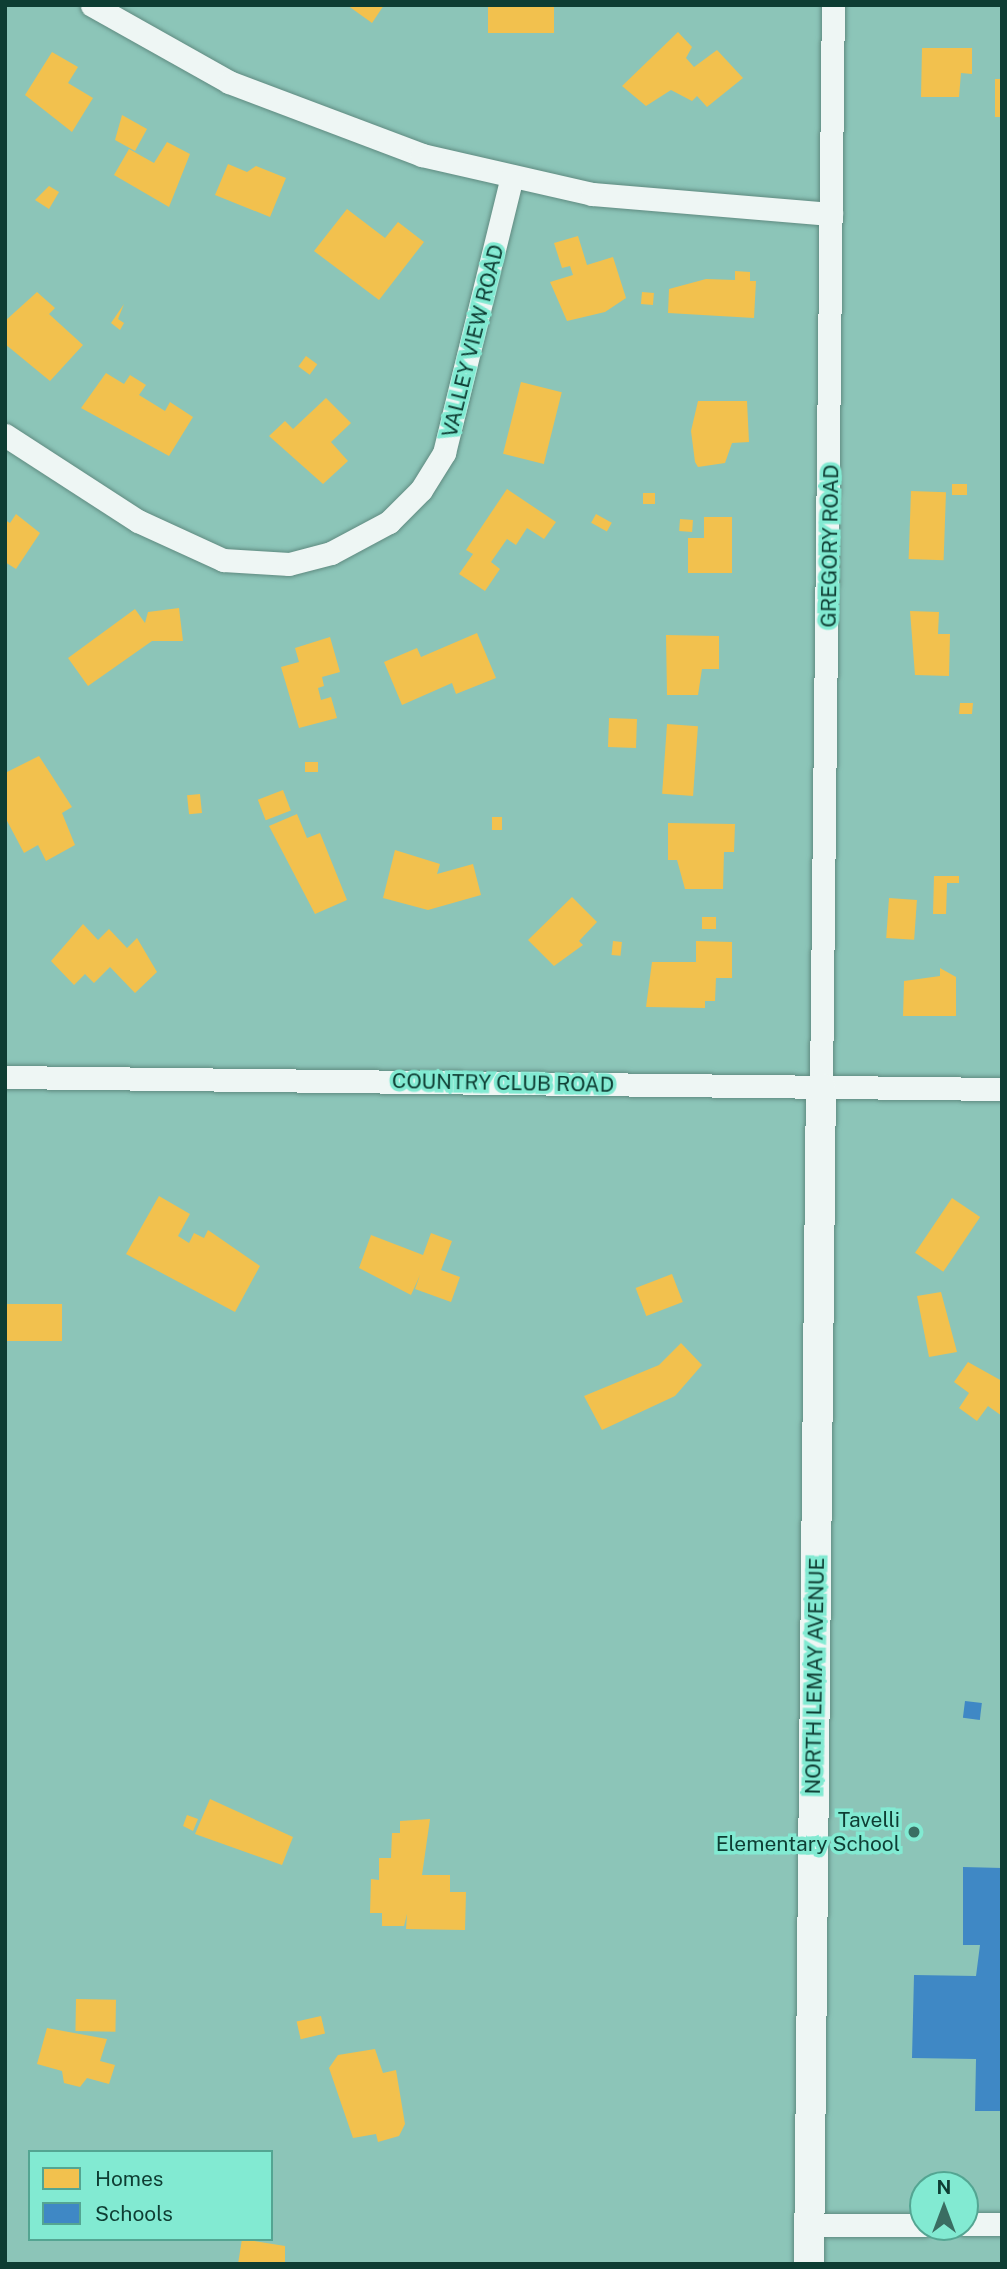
<!DOCTYPE html>
<html>
<head>
<meta charset="utf-8">
<style>
	body { margin:0 }
	#map { position:relative; width:1007px; height:2269px; overflow:hidden; background:#8cc5b8; font-family:"Public Sans",sans-serif }
	div>[style] { position:absolute }
	.homes>* { inset:0; background:#f2c14e; transform-origin:0 0 }
	.schools>* { inset:0; background:#3f88c5; transform-origin:0 0 }
	.roads { filter:drop-shadow(0 0 2px #5f8a80) drop-shadow(0 0 2px #5f8a80) }
	.minor>* { height:23px; margin:-11.5px; padding:0 11.5px; transform-origin:11.5px; border-radius:11.5px; background:#eef6f4 }
	.major>* { height:30px; margin:-15px; padding:0 15px; transform-origin:15px; border-radius:15px; background:#eef6f4 }
	.dots>* { width:19px; height:19px; translate:-50% -50%; box-sizing:border-box; border:4px solid #82ead2; border-radius:50% }
	span { translate:-50% -50%; white-space:nowrap; text-align:center; line-height:1.15; -webkit-text-stroke:7px #82ead2; paint-order:stroke }
	.street-label { font-size:21px; color:#0e3d33 }
	.poi-label { font-size:21px; color:#0e3d33 }
	.right { translate:-100% -50%; text-align:right }
	.frame { position:absolute; inset:0; border:7px solid #0e3d33; pointer-events:none }
	.legend { position:absolute; left:28px; top:2150px; width:245px; height:91px; box-sizing:border-box; background:#82ead2; border:2px solid #54a592; margin:0; padding:9px 12px; list-style:none; font-size:21px; color:#0e3d33 }
	.legend li { display:flex; align-items:center; gap:14px; height:35px }
	.legend b { width:35px; border:2px solid #54a592 }
	.north { position:absolute; left:909px; top:2171px; width:70px; height:70px; box-sizing:border-box; background:#82ead2; border:2px solid #54a592; border-radius:50%; rotate:0deg; font-size:19px; font-weight:700; line-height:28px; text-align:center; color:#0e3d33 }
	.north::after { content:''; display:block; margin:auto; width:24px; height:32px; background:#3a6d62; clip-path:polygon(50% 0,100% 100%,50% 72%,0 100%) }
</style>
</head>
<body>
<div id="map">
	<div class="homes">
		<i style="clip-path:polygon(347px 5px,384px 5px,372px 23px)"></i>
		<i style="left:488px;top:5px;width:66px;height:28px"></i>
		<i style="clip-path:polygon(678px 32px,692px 47px,686px 58px,694px 67px,717px 50px,743px 78px,707px 107px,697px 96px,692px 101px,671px 90px,646px 106px,622px 86px)"></i>
		<i style="clip-path:polygon(922px 48px,972px 48px,972px 74px,961px 73px,959px 97px,921px 97px)"></i>
		<i style="clip-path:polygon(52px 52px,78px 67px,68px 83px,93px 98px,72px 132px,25px 95px)"></i>
		<i style="left:995px;top:79px;width:7px;height:38px"></i>
		<i style="clip-path:polygon(122px 115px,147px 129px,135px 151px,115px 140px)"></i>
		<i style="clip-path:polygon(167px 142px,190px 154px,169px 207px,114px 175px,129px 149px,154px 163px)"></i>
		<i style="clip-path:polygon(228px 164px,247px 172px,256px 166px,286px 178px,270px 217px,215px 195px)"></i>
		<i style="clip-path:polygon(49px 186px,59px 192px,49px 209px,35px 200px)"></i>
		<i style="clip-path:polygon(347px 209px,385px 238px,398px 222px,424px 242px,379px 300px,314px 251px)"></i>
		<i style="clip-path:polygon(578px 236px,587px 265px,613px 257px,626px 298px,605px 312px,567px 321px,550px 282px,573px 275px,570px 266px,562px 268px,554px 243px)"></i>
		<i style="clip-path:polygon(735px 271px,750px 272px,750px 281px,756px 281px,754px 318px,668px 313px,669px 289px,706px 279px,735px 280px)"></i>
		<i style="clip-path:polygon(37px 292px,55px 308px,49px 314px,83px 345px,50px 381px,5px 344px,5px 321px)"></i>
		<i style="left:642px;top:292px;width:12px;height:12px;rotate:5deg"></i>
		<i style="clip-path:polygon(124px 304px,118px 319px,124px 323px,120px 330px,111px 323px)"></i>
		<i style="left:306px;top:356px;width:14px;height:13px;rotate:36deg"></i>
		<i style="clip-path:polygon(106px 373px,124px 384px,130px 375px,146px 385px,139px 395px,165px 411px,170px 402px,193px 417px,169px 456px,81px 408px)"></i>
		<i style="left:521px;top:382px;width:42px;height:74px;rotate:14deg"></i>
		<i style="clip-path:polygon(326px 398px,351px 423px,331px 442px,348px 461px,323px 484px,269px 436px,285px 421px,293px 429px)"></i>
		<i style="clip-path:polygon(698px 401px,747px 401px,749px 442px,732px 443px,725px 463px,698px 467px,695px 462px,691px 431px)"></i>
		<i style="left:952px;top:484px;width:15px;height:11px"></i>
		<i style="clip-path:polygon(507px 489px,556px 522px,544px 539px,527px 528px,516px 545px,507px 539px,491px 562px,500px 569px,485px 591px,459px 574px,473px 554px,466px 550px)"></i>
		<i style="left:911px;top:491px;width:35px;height:68px;rotate:2deg"></i>
		<i style="left:643px;top:493px;width:12px;height:11px"></i>
		<i style="clip-path:polygon(16px 514px,40px 533px,16px 569px,5px 562px,5px 520px,10px 523px)"></i>
		<i style="left:596px;top:514px;width:18px;height:10px;rotate:29deg"></i>
		<i style="clip-path:polygon(704px 517px,732px 517px,732px 573px,688px 573px,688px 538px,704px 538px)"></i>
		<i style="left:680px;top:519px;width:13px;height:12px;rotate:4deg"></i>
		<i style="clip-path:polygon(179px 608px,183px 641px,152px 641px,88px 686px,68px 658px,135px 609px,145px 623px,148px 612px)"></i>
		<i style="clip-path:polygon(910px 611px,939px 612px,938px 634px,950px 634px,949px 676px,915px 675px)"></i>
		<i style="clip-path:polygon(477px 633px,496px 678px,456px 694px,452px 683px,402px 705px,384px 662px,417px 648px,421px 657px)"></i>
		<i style="clip-path:polygon(666px 635px,719px 636px,719px 669px,702px 669px,698px 695px,667px 695px)"></i>
		<i style="clip-path:polygon(330px 637px,340px 672px,322px 677px,324px 686px,318px 688px,321px 700px,331px 697px,337px 718px,299px 728px,281px 667px,299px 662px,295px 648px)"></i>
		<i style="clip-path:polygon(960px 703px,973px 703px,972px 714px,959px 714px)"></i>
		<i style="left:609px;top:718px;width:28px;height:29px;rotate:2deg"></i>
		<i style="left:667px;top:724px;width:31px;height:70px;rotate:4deg"></i>
		<i style="clip-path:polygon(39px 756px,72px 807px,62px 813px,75px 845px,46px 861px,38px 845px,24px 853px,5px 817px,5px 773px)"></i>
		<i style="left:305px;top:762px;width:13px;height:10px"></i>
		<i style="left:283px;top:790px;width:22px;height:27px;rotate:69deg"></i>
		<i style="left:200px;top:794px;width:19px;height:13px;rotate:84deg"></i>
		<i style="clip-path:polygon(297px 814px,307px 838px,320px 833px,347px 900px,315px 914px,269px 826px)"></i>
		<i style="left:492px;top:817px;width:10px;height:13px"></i>
		<i style="clip-path:polygon(668px 823px,735px 824px,734px 852px,724px 852px,723px 889px,685px 889px,677px 860px,668px 860px)"></i>
		<i style="clip-path:polygon(395px 850px,440px 864px,437px 874px,473px 864px,481px 895px,428px 910px,383px 898px)"></i>
		<i style="clip-path:polygon(934px 876px,959px 876px,959px 883px,947px 883px,946px 914px,933px 914px)"></i>
		<i style="clip-path:polygon(572px 897px,597px 922px,579px 941px,583px 945px,554px 966px,528px 940px)"></i>
		<i style="left:889px;top:898px;width:28px;height:40px;rotate:4deg"></i>
		<i style="left:702px;top:917px;width:14px;height:12px"></i>
		<i style="clip-path:polygon(83px 924px,98px 940px,109px 929px,127px 948px,137px 938px,157px 972px,135px 993px,110px 967px,94px 983px,85px 974px,74px 985px,51px 961px)"></i>
		<i style="left:613px;top:941px;width:9px;height:14px;rotate:6deg"></i>
		<i style="clip-path:polygon(696px 941px,732px 942px,732px 978px,716px 978px,715px 1001px,705px 1001px,705px 1008px,646px 1007px,652px 962px,696px 962px)"></i>
		<i style="clip-path:polygon(940px 968px,956px 977px,956px 1016px,903px 1016px,904px 981px,940px 976px)"></i>
		<i style="clip-path:polygon(159px 1196px,190px 1214px,178px 1236px,189px 1243px,194px 1233px,204px 1238px,208px 1230px,260px 1266px,235px 1312px,126px 1254px)"></i>
		<i style="left:952px;top:1198px;width:34px;height:66px;rotate:34deg"></i>
		<i style="clip-path:polygon(431px 1233px,452px 1241px,441px 1270px,460px 1277px,451px 1302px,415px 1289px,420px 1275px,411px 1295px,359px 1268px,371px 1235px,423px 1255px)"></i>
		<i style="left:672px;top:1274px;width:30px;height:39px;rotate:69deg"></i>
		<i style="clip-path:polygon(941px 1292px,957px 1352px,929px 1357px,917px 1296px)"></i>
		<i style="left:6px;top:1304px;width:56px;height:37px"></i>
		<i style="clip-path:polygon(681px 1343px,702px 1365px,675px 1396px,602px 1430px,584px 1396px,659px 1365px)"></i>
		<i style="clip-path:polygon(968px 1362px,1002px 1381px,1002px 1416px,988px 1406px,977px 1421px,959px 1408px,969px 1393px,954px 1382px)"></i>
		<i style="clip-path:polygon(210px 1799px,293px 1837px,282px 1865px,195px 1834px)"></i>
		<i style="clip-path:polygon(187px 1815px,198px 1819px,193px 1831px,183px 1826px)"></i>
		<i style="clip-path:polygon(430px 1819px,422px 1875px,450px 1875px,450px 1892px,466px 1892px,465px 1930px,406px 1929px,407px 1914px,404px 1926px,382px 1926px,382px 1913px,370px 1913px,371px 1879px,379px 1880px,379px 1858px,391px 1858px,392px 1833px,400px 1833px,400px 1821px)"></i>
		<i style="left:76px;top:1999px;width:40px;height:32px;rotate:1deg"></i>
		<i style="left:321px;top:2016px;width:18px;height:25px;rotate:77deg"></i>
		<i style="clip-path:polygon(47px 2028px,107px 2039px,100px 2061px,115px 2065px,109px 2084px,87px 2078px,80px 2087px,64px 2083px,62px 2071px,37px 2064px)"></i>
		<i style="clip-path:polygon(375px 2049px,383px 2073px,396px 2070px,405px 2124px,399px 2136px,378px 2142px,376px 2134px,353px 2138px,329px 2068px,338px 2055px)"></i>
		<i style="clip-path:polygon(242px 2239px,285px 2246px,285px 2264px,238px 2264px)"></i>
	</div>
	<div class="schools">
		<i style="left:965px;top:1701px;width:17px;height:17px;rotate:7deg"></i>
		<i style="clip-path:polygon(963px 1867px,1002px 1868px,1002px 2111px,975px 2111px,976px 2059px,912px 2058px,914px 1975px,976px 1976px,980px 1945px,963px 1945px)"></i>
	</div>
	<div class="roads">
		<div class="minor">
			<i style="left:92px;top:5px;width:157px;rotate:29.3deg"></i>
			<i style="left:229px;top:82px;width:206px;rotate:20.7deg"></i>
			<i style="left:422px;top:155px;width:174px;rotate:12.9deg"></i>
			<i style="left:592px;top:194px;width:240px;rotate:4.8deg"></i>
			<i style="left:5px;top:435px;width:158px;rotate:32.9deg"></i>
			<i style="left:138px;top:521px;width:94px;rotate:24.6deg"></i>
			<i style="left:223px;top:560px;width:66px;rotate:3.5deg"></i>
			<i style="left:289px;top:564px;width:43px;rotate:-14.7deg"></i>
			<i style="left:331px;top:553px;width:66px;rotate:-28.1deg"></i>
			<i style="left:389px;top:522px;width:45px;rotate:-45deg"></i>
			<i style="left:421px;top:490px;width:44px;rotate:-58.1deg"></i>
			<i style="left:444px;top:453px;width:285px;rotate:-76.2deg"></i>
			<i style="left:5px;top:1077px;width:997px;rotate:0.69deg"></i>
			<i style="left:821px;top:1088px;width:1083px;rotate:-89.37deg"></i>
			<i style="left:965px;top:2224px;width:37px"></i>
			<i style="left:809px;top:2225px;width:114px"></i>
		</div>
		<div class="major">
			<i style="left:809px;top:2264px;width:1176px;rotate:-89.42deg"></i>
		</div>
	</div>
	<div class="dots">
		<i style="left:914px;top:1832px;background:#3a6d62"></i>
	</div>
	<div class="street-label">
		<span style="left:473px;top:341px;rotate:-76deg">VALLEY VIEW ROAD</span>
		<span style="left:830px;top:546px;rotate:-89deg">GREGORY ROAD</span>
		<span style="left:503px;top:1083px;rotate:1deg">COUNTRY CLUB ROAD</span>
		<span style="left:815px;top:1676px;rotate:-89deg">NORTH LEMAY AVENUE</span>
	</div>
	<div class="poi-label">
		<span class="right" style="left:900px;top:1832px">Tavelli<br>Elementary School</span>
	</div>
	<div class="frame"></div>
	<ul class="legend">
	<li><b style="height:19px;background:#f2c14e"></b>Homes</li>
	<li><b style="height:19px;background:#3f88c5"></b>Schools</li>
	</ul>
	<div class="north">N</div>
</div>
</body>
</html>
